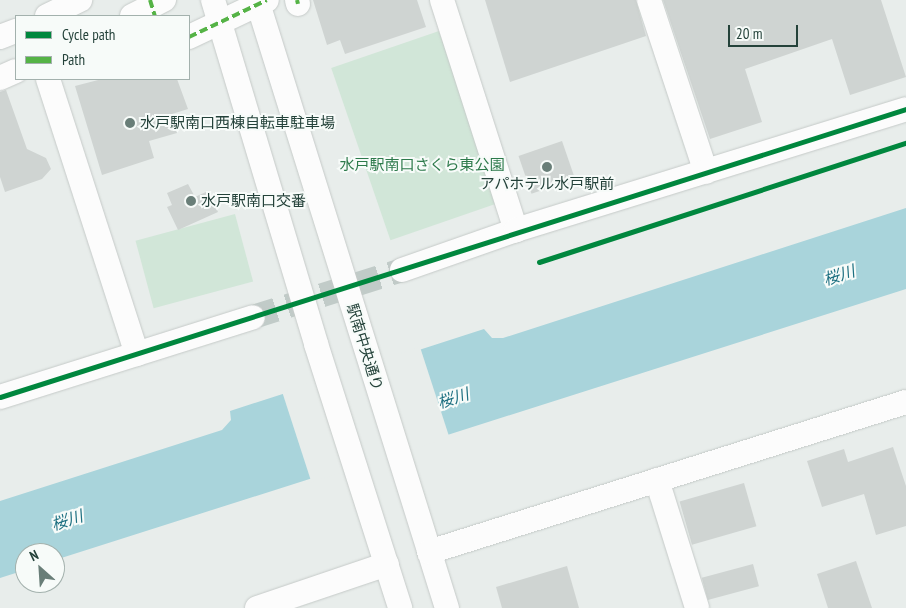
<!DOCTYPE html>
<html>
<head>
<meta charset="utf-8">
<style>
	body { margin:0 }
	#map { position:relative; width:906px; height:608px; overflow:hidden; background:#e8edeb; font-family:"PT Sans Narrow","Noto Sans JP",sans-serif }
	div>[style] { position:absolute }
	.green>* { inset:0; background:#d1e6d8; transform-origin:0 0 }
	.water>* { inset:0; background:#a9d4db }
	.pier>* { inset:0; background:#e8edeb; transform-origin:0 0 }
	.building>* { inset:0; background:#cfd4d2; transform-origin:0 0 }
	.minor-tunnel>* { height:24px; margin-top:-12px; transform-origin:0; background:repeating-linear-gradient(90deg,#c1cbc8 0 24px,transparent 0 36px) }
	.roads { filter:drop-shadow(0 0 1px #c5cac8) drop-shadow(0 0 1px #c5cac8) }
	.minor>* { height:24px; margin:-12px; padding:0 12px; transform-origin:12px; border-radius:12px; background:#fcfcfc }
	.quiet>* { height:4px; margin-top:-2px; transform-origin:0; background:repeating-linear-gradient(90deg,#55b346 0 8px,transparent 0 12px) }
	.cycleway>* { height:5px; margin:-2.5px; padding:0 2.5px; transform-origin:2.5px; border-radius:2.5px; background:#00873e }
	.dots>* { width:14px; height:14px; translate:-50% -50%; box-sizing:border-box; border:2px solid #f7fbf9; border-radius:50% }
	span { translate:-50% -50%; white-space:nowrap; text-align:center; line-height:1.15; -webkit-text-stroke:4px #f7fbf9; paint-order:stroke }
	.poi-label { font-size:15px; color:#24423a }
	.left { translate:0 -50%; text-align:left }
	.park-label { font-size:15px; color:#2d7a4b }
	.street-label { font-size:15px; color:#24423a }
	.water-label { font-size:16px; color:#1c6f80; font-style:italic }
	.legend { position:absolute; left:15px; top:15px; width:175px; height:65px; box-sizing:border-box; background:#f7fbf9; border:1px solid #a3b1ad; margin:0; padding:6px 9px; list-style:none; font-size:15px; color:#24423a }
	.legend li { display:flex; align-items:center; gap:10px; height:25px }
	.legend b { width:25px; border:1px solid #a3b1ad }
	.north { position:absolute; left:15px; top:543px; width:50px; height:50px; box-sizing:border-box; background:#f7fbf9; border:1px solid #a3b1ad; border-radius:50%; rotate:334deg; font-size:14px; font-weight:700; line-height:20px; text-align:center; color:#24423a }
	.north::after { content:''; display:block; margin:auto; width:18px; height:22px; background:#697e78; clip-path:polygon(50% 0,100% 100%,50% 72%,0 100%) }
	.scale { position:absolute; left:728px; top:25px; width:70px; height:22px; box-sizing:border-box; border:2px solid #24423a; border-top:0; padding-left:6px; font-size:15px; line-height:18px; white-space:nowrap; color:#24423a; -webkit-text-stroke:4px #f7fbf9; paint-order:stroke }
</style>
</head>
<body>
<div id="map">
	<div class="green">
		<i style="left:439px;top:31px;width:182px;height:114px;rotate:71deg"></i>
		<i style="left:235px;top:214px;width:70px;height:103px;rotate:75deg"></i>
	</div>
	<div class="water">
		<i style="clip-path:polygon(906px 208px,906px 289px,55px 560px,55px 553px,25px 553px,25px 570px,0 578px,0 501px,222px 430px,231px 420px,230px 411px,484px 329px,492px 338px,503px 338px)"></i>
	</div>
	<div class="pier">
		<i style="left:420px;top:347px;width:95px;height:145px;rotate:72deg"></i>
	</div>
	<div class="building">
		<i style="clip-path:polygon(313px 0,417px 0,426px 27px,345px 54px,340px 40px,327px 45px)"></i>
		<i style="clip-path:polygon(485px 0,636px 0,646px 36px,510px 82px)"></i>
		<i style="clip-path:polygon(663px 0,881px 0,906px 77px,850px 95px,832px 39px,745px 69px,762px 122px,710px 139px)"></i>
		<i style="clip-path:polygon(102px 79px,177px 79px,188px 109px,172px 114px,177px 133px,149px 141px,154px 158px,102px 175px,75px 86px)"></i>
		<i style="clip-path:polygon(6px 90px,27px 149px,46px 158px,51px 169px,42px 179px,5px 192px,0 177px,0 92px)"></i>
		<i style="left:562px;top:141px;width:40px;height:46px;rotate:71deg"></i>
		<i style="clip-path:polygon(188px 184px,195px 197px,208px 191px,218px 212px,178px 230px,167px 207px,172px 205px,167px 193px)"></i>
		<i style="clip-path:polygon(893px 447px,906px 486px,906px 526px,876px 535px,864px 494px,822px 507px,807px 461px,844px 449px,848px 462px)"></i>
		<i style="left:744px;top:483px;width:45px;height:67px;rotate:74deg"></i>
		<i style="clip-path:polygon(856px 561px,872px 608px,828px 608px,817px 574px)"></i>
		<i style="left:753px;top:564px;width:23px;height:53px;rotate:75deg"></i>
		<i style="clip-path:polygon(567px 566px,579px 608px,502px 608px,496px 587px)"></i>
	</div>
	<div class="minor-tunnel">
		<i style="left:253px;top:317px;width:156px;rotate:-17.5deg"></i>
	</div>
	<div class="roads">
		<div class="minor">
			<i style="left:213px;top:0;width:359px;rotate:73.3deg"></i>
			<i style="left:316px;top:344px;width:277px;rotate:72.3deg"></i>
			<i style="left:257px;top:0;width:637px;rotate:72.65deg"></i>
			<i style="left:297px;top:0;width:4px;rotate:76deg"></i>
			<i style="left:442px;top:0;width:242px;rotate:72.2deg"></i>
			<i style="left:649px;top:0;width:181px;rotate:71.7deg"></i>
			<i style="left:47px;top:16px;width:37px;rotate:-26deg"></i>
			<i style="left:132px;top:16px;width:36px;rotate:-27deg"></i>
			<i style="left:0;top:37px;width:17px;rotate:-21deg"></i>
			<i style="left:189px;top:37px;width:86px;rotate:-25.4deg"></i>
			<i style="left:0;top:78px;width:17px;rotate:-24deg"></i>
			<i style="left:48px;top:79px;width:289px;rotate:72.1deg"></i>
			<i style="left:402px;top:270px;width:121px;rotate:-19.3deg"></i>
			<i style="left:516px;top:230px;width:408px;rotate:-17.2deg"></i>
			<i style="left:0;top:397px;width:265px;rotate:-17.5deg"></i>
			<i style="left:657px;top:480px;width:134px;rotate:72.6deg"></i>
			<i style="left:429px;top:552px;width:500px;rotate:-17.46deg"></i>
			<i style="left:257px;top:608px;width:137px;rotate:-18.7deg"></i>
		</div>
	</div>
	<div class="quiet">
		<i style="left:150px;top:0;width:17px;rotate:73deg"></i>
		<i style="left:297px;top:0;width:4px;rotate:76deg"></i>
		<i style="left:189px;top:37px;width:86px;rotate:-25.4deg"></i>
	</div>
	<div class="cycleway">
		<i style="left:539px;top:262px;width:386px;rotate:-18deg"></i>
		<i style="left:0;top:397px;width:951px;rotate:-17.63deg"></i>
	</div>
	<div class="dots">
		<i style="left:130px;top:123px;background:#697e78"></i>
		<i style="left:547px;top:167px;background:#697e78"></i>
		<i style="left:191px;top:201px;background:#697e78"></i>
	</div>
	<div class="poi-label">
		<span class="left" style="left:140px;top:123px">水戸駅南口西棟自転車駐車場</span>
		<span style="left:547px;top:184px">アパホテル水戸駅前</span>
		<span class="left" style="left:201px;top:201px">水戸駅南口交番</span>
	</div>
	<div class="park-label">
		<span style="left:422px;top:165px">水戸駅南口さくら東公園</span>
	</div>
	<div class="street-label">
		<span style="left:365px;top:347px;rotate:73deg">駅南中央通り</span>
	</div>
	<div class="water-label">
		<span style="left:839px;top:275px;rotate:-18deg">桜川</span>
		<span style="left:453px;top:398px;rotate:-18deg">桜川</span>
		<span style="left:67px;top:520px;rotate:-18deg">桜川</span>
	</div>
	<ul class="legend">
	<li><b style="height:6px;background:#00873e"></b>Cycle path</li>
	<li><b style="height:6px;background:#55b346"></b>Path</li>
	</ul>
	<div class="north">N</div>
	<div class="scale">20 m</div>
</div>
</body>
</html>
